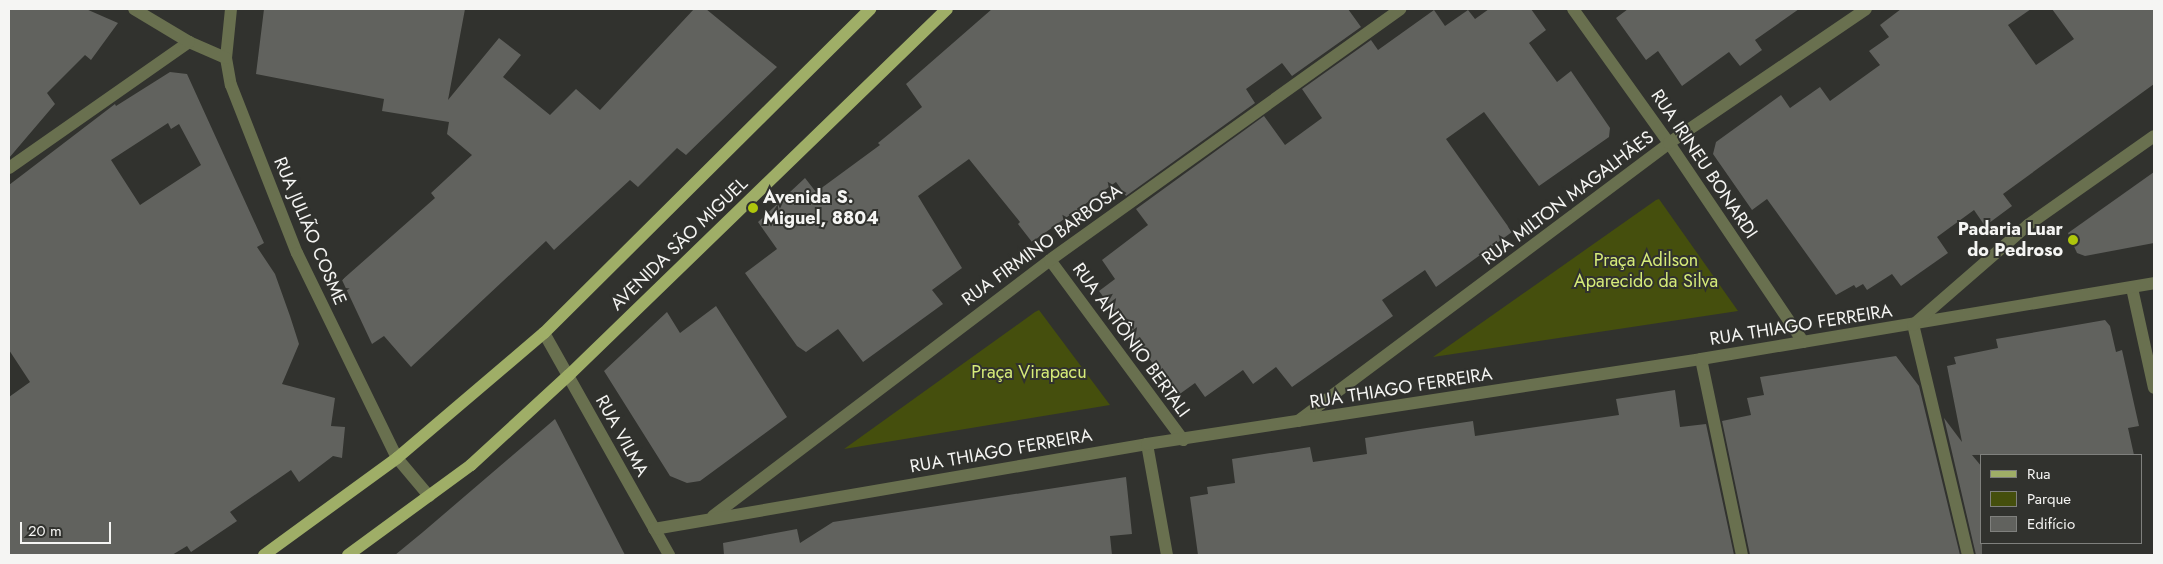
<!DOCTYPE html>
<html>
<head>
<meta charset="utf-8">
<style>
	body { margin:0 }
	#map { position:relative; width:2163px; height:564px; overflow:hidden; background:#31322e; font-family:Jost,sans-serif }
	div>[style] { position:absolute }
	.green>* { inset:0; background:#454f0d }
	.building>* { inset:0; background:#61625e }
	.minor>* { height:12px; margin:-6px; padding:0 6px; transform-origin:6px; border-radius:6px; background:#69704f }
	.major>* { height:12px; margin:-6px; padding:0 6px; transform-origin:6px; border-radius:6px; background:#9fae67 }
	.dots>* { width:14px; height:14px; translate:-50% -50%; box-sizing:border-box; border:2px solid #31322e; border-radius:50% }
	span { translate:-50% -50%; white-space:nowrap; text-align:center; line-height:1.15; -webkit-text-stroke:4px #31322e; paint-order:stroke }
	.street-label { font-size:18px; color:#f5f5f3 }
	.poi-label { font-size:18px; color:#f5f5f3; font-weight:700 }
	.left { translate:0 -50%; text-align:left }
	.right { translate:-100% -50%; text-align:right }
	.park-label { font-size:18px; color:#d6eb79 }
	.frame { position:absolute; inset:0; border:10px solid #f5f5f3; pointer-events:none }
	.legend { position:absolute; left:1980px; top:454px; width:162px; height:90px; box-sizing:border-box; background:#31322e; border:1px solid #7f807d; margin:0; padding:6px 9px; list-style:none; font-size:15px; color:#f5f5f3 }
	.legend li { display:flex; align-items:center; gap:10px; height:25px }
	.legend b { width:25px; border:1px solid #7f807d }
	.scale { position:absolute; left:20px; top:522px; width:91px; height:22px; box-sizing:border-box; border:2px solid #f5f5f3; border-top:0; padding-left:6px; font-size:15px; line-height:18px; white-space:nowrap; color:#f5f5f3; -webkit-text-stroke:4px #31322e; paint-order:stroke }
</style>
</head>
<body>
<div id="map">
	<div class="green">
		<i style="clip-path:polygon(1659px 199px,1738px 311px,1433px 357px,1656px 200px)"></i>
		<i style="clip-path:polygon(1039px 310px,1110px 405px,844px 449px,1035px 312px)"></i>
	</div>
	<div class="building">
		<i style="clip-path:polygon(9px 9px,86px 9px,118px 23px,91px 60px,85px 55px,47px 93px,55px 104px,9px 158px)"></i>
		<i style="clip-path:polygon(264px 9px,465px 9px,448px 100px,499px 38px,521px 55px,503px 77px,550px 115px,576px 89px,600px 110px,694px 9px,706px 9px,777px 67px,686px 155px,677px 148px,638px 187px,630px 180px,554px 250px,546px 241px,411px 367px,384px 336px,372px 344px,342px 280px,435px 198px,431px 193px,472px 155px,447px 134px,449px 122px,382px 111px,384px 99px,256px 74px)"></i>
		<i style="clip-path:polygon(992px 9px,1348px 9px,1361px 27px,1292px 76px,1282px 63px,1246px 89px,1255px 103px,1126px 196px,1116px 182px,1032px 242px,1018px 224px,1020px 222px,969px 159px,918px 196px,962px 268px,932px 290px,943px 304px,863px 362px,838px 329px,806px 352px,797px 346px,745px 273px,777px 249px,758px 222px,805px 178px,816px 192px,880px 145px,878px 143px,922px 107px,906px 84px)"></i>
		<i style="clip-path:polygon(1489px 9px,1531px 9px,1546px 30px,1529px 43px,1557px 82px,1571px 71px,1610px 128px,1609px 137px,1539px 186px,1484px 112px,1446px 139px,1512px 232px,1436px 287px,1425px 270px,1382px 300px,1393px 316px,1292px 387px,1276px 367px,1253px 384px,1243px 370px,1205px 397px,1195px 383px,1177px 396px,1099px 291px,1115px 279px,1102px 260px,1148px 225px,1136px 209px,1264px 116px,1285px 145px,1322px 118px,1302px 89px,1371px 40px,1378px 50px,1434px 10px,1445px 26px,1468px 10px,1475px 19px)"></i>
		<i style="clip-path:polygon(1628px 9px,1799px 9px,1755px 40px,1762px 50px,1740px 66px,1729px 52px,1682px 86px,1658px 51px,1646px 60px,1616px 18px)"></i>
		<i style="clip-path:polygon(1901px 9px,2031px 9px,2008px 25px,2036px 65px,2074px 39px,2052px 9px,2154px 9px,2154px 84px,2003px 194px,2012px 206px,1985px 226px,1974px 210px,1937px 237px,1948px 253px,1901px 286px,1892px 274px,1867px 290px,1863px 284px,1856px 288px,1854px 285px,1836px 295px,1767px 199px,1752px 210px,1713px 154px,1716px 142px,1781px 95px,1790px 108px,1820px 87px,1830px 101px,1880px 65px,1869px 51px,1889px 37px,1880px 25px)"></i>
		<i style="clip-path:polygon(evenodd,170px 72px,187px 74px,264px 243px,257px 247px,275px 274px,290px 316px,299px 344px,282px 384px,335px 398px,331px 426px,345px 427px,342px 458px,333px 456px,299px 482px,291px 470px,230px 512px,237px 521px,191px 552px,187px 546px,172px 555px,9px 555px,9px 397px,30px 382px,9px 350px,9px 185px,115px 104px,116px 106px,170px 72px,168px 123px,171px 129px,179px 124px,201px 165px,140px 205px,111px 160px,168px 123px)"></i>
		<i style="clip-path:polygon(2154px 172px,2154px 243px,2085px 256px,2077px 253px,2068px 233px)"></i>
		<i style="clip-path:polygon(716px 306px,787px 417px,700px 481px,687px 483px,670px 476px,604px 371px,667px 312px,680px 333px)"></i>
		<i style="clip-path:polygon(2105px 320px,2110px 326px,2116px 352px,2122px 350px,2139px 426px,2128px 428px,2134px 455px,1972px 455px,1982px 467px,1982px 555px,1976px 555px,1944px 418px,1962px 442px,1947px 366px,1956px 364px,1954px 357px,1998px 348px,1996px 339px)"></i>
		<i style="clip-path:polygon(1896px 356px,1919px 386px,1960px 555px,1750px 555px,1722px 421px,1751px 415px,1747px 398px,1764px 395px,1760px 377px)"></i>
		<i style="clip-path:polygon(1675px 390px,1680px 427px,1706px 424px,1734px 555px,1198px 555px,1190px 497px,1208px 494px,1207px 487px,1235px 483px,1232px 459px,1310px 447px,1313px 462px,1367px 454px,1365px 438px,1420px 429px,1473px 421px,1475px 436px,1619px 415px,1616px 399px)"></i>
		<i style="clip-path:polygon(555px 419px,625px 555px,395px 555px,423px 532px)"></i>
		<i style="clip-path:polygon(1126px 477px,1132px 534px,1110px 536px,1112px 555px,724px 555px,723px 543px,797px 529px,800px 543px,833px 522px)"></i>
	</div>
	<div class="minor">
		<i style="left:231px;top:9px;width:49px;rotate:95.8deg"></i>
		<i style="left:226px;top:58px;width:27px;rotate:80deg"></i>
		<i style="left:231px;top:85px;width:180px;rotate:68.6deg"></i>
		<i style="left:297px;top:253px;width:228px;rotate:64deg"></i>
		<i style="left:397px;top:458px;width:50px;rotate:49.9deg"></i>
		<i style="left:1573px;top:9px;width:165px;rotate:54.4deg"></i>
		<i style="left:1669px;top:143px;width:240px;rotate:56deg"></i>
		<i style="left:189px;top:42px;width:40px;rotate:23.4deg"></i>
		<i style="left:9px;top:168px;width:220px;rotate:-35deg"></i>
		<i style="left:189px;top:42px;width:64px;rotate:-149deg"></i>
		<i style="left:1050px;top:260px;width:224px;rotate:53.5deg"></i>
		<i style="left:2132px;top:288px;width:102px;rotate:77.6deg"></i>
		<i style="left:544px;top:333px;width:255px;rotate:60.6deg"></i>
		<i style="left:1701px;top:359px;width:200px;rotate:78.2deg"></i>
		<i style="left:1298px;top:421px;width:464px;rotate:-36.8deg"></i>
		<i style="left:1669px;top:143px;width:238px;rotate:-34.2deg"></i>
		<i style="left:1147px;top:444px;width:113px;rotate:79.8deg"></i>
		<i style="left:713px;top:516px;width:423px;rotate:-37.2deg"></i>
		<i style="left:1050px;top:260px;width:431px;rotate:-35.6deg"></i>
		<i style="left:654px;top:529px;width:500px;rotate:-9.78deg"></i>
		<i style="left:1147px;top:444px;width:560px;rotate:-8.72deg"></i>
		<i style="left:1701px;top:359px;width:459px;rotate:-9.5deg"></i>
		<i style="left:1968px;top:555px;width:236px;rotate:-103.4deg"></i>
		<i style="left:1913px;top:325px;width:152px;rotate:-41deg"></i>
		<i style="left:2028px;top:225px;width:154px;rotate:-35.2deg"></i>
	</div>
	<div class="major">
		<i style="left:264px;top:555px;width:165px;rotate:-36.1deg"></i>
		<i style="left:397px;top:458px;width:193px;rotate:-40.4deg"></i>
		<i style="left:544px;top:333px;width:460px;rotate:-44.8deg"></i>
		<i style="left:348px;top:555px;width:152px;rotate:-36.2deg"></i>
		<i style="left:471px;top:465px;width:133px;rotate:-42.6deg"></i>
		<i style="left:569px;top:375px;width:526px;rotate:-44.08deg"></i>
	</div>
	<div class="dots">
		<i style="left:753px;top:208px;background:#aec60c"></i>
		<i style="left:2073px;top:240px;background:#aec60c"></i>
	</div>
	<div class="street-label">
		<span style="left:1704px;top:164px;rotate:56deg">RUA IRINEU BONARDI</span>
		<span style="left:1568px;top:198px;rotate:-37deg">RUA MILTON MAGALHÃES</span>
		<span style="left:310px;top:231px;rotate:67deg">RUA JULIÃO COSME</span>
		<span style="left:679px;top:244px;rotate:-44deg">AVENIDA SÃO MIGUEL</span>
		<span style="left:1042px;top:245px;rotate:-36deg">RUA FIRMINO BARBOSA</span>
		<span style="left:1801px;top:325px;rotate:-9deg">RUA THIAGO FERREIRA</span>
		<span style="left:1131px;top:340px;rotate:54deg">RUA ANTÔNIO BERTALI</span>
		<span style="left:1401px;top:388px;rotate:-9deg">RUA THIAGO FERREIRA</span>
		<span style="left:622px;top:436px;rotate:61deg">RUA VILMA</span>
		<span style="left:1001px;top:451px;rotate:-10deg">RUA THIAGO FERREIRA</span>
	</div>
	<div class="poi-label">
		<span class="left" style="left:763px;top:208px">Avenida S.<br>Miguel, 8804</span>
		<span class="right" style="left:2063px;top:240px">Padaria Luar<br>do Pedroso</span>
	</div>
	<div class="park-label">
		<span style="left:1646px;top:271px">Praça Adilson<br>Aparecido da Silva</span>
		<span style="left:1029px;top:372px">Praça Virapacu</span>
	</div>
	<div class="frame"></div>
	<ul class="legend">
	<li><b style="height:6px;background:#9fae67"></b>Rua</li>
	<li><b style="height:14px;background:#454f0d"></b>Parque</li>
	<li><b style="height:14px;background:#61625e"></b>Edifício</li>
	</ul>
	<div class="scale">20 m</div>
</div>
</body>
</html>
